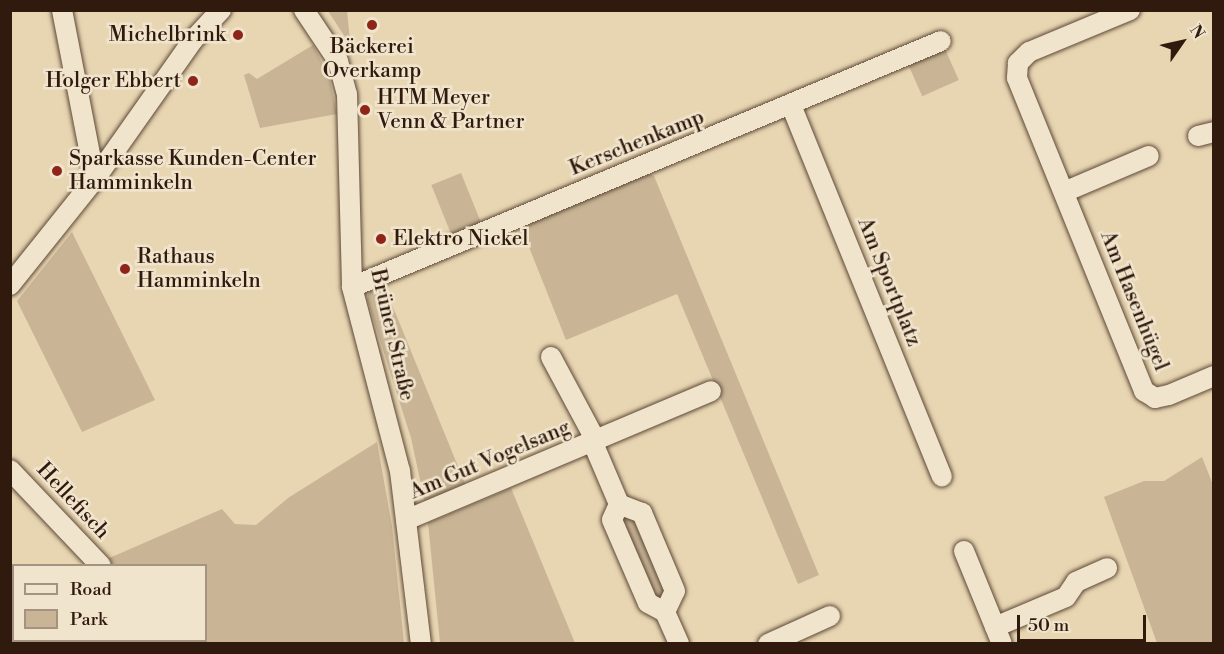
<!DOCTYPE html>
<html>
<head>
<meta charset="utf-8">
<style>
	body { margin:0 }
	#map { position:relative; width:1224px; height:654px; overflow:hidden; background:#e8d5b2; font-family:"Libre Bodoni",serif }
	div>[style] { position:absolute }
	.green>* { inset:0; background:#c9b596; transform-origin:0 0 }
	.roads { filter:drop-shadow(0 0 2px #5d4936) drop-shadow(0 0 2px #5d4936) }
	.minor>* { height:20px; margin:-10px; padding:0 10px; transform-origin:10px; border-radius:10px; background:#f0e4cd }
	.dots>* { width:16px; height:16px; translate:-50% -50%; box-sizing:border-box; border:3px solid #f0e4cd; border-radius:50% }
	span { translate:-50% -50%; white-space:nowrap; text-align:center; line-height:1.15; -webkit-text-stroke:5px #f0e4cd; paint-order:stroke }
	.poi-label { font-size:21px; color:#2f1a0d }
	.right { translate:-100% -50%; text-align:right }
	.left { translate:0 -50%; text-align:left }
	.street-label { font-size:21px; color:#2f1a0d }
	.frame { position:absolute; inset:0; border:12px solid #2f1a0d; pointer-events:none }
	.legend { position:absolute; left:12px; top:564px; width:195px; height:78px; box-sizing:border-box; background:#f0e4cd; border:2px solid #a39380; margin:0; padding:8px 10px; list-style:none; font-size:18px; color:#2f1a0d }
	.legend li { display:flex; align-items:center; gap:12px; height:30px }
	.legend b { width:30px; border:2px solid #a39380 }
	.north { position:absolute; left:1152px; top:12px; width:60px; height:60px; -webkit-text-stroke:4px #f0e4cd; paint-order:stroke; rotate:56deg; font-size:16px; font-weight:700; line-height:24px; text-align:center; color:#2f1a0d }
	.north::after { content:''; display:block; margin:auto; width:21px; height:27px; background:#2f1a0d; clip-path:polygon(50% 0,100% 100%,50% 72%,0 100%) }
	.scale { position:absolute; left:1017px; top:615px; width:129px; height:27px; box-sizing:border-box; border:3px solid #2f1a0d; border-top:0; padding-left:8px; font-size:18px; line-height:21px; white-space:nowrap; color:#2f1a0d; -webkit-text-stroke:4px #f0e4cd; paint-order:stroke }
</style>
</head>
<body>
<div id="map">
	<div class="green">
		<i style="clip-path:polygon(328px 11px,347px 11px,350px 40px,347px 40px)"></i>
		<i style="clip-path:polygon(313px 45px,329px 76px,337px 114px,260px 128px,244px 75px,249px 73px,257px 79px)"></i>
		<i style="left:945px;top:49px;width:34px;height:40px;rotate:66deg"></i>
		<i style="left:461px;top:173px;width:55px;height:32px;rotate:68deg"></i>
		<i style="clip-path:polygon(648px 173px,654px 176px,819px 575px,798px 584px,677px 294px,566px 340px,521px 227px)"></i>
		<i style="clip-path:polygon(72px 232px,155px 400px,82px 432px,17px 301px)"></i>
		<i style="clip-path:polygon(384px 285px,466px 486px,425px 503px,411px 438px,367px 299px,369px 292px)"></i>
		<i style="clip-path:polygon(377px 442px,392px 526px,404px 643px,183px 643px,180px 641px,206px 640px,206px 566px,113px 565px,107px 559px,222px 509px,235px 524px,256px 525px,288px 498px)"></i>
		<i style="clip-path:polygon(1202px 457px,1213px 485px,1213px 643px,1157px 643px,1104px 497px,1144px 481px,1164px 481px)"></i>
		<i style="clip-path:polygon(511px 488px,575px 643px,440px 643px,428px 523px)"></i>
		<i style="clip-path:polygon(631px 513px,667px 590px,661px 599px,655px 597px,622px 521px)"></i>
	</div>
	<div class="roads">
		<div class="minor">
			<i style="left:62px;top:10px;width:172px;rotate:79deg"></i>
			<i style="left:304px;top:10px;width:61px;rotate:56.3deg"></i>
			<i style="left:338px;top:61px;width:34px;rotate:75deg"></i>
			<i style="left:347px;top:94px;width:193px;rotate:88.5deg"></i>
			<i style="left:352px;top:287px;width:190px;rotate:75.4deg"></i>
			<i style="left:400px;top:471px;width:174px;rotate:83.1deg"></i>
			<i style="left:1130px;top:10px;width:109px;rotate:157.4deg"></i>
			<i style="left:1029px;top:52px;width:16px;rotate:135deg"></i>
			<i style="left:1018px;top:63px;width:15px;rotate:94deg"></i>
			<i style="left:1017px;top:78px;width:338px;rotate:67.9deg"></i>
			<i style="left:1144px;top:391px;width:13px;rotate:32deg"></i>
			<i style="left:1155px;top:398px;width:14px;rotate:-12deg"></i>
			<i style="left:1169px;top:395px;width:49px;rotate:-22.9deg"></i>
			<i style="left:791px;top:105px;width:401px;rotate:67.9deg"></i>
			<i style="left:1198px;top:136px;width:16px;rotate:-14deg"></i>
			<i style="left:1064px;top:192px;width:92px;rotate:-23deg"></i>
			<i style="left:10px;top:285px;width:136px;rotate:-51.3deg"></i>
			<i style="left:95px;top:179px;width:170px;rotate:-54.8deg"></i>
			<i style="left:193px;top:40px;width:41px;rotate:-47deg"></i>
			<i style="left:352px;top:287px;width:638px;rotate:-22.67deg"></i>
			<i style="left:551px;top:357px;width:95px;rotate:61.8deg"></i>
			<i style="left:593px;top:443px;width:66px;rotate:66.9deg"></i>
			<i style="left:619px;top:504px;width:17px;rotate:114deg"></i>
			<i style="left:612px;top:520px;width:90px;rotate:66.6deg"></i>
			<i style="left:648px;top:603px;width:19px;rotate:28deg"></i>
			<i style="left:665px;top:612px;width:23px;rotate:-65deg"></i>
			<i style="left:675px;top:591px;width:85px;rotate:-112.9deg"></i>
			<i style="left:642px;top:513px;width:25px;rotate:-159deg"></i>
			<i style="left:10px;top:470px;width:132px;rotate:46.5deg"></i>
			<i style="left:406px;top:520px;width:331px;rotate:-22.9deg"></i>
			<i style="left:964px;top:551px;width:100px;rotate:67.8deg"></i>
			<i style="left:665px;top:612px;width:35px;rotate:66deg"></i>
			<i style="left:995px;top:627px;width:77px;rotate:-22.9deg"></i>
			<i style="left:1066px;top:597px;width:18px;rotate:-56deg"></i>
			<i style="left:1076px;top:582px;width:34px;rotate:-24deg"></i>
			<i style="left:172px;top:640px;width:5px;rotate:53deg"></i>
			<i style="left:768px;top:644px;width:68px;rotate:-24.3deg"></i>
		</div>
	</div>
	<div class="dots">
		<i style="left:372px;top:25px;background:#8f2418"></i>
		<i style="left:238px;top:35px;background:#8f2418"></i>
		<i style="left:193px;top:81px;background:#8f2418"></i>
		<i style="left:365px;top:110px;background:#8f2418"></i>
		<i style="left:57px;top:171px;background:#8f2418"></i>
		<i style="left:381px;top:239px;background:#8f2418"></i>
		<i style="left:125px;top:269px;background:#8f2418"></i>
	</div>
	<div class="poi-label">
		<span class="right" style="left:226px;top:35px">Michelbrink</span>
		<span style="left:372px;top:59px">Bäckerei<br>Overkamp</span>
		<span class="right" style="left:181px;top:81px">Holger Ebbert</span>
		<span class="left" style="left:377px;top:110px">HTM Meyer<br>Venn &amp; Partner</span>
		<span class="left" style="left:69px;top:171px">Sparkasse Kunden-Center<br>Hamminkeln</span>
		<span class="left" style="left:393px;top:239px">Elektro Nickel</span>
		<span class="left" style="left:137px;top:269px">Rathaus<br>Hamminkeln</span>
	</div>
	<div class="street-label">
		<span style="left:637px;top:143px;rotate:-22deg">Kerschenkamp</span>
		<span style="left:889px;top:282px;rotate:68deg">Am Sportplatz</span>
		<span style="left:1134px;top:301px;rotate:68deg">Am Hasenhügel</span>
		<span style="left:392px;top:335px;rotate:77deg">Brüner Straße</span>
		<span style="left:490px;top:460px;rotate:-23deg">Am Gut Vogelsang</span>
		<span style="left:73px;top:501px;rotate:47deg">Hellefisch</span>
	</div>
	<div class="frame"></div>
	<ul class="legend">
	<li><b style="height:8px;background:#f0e4cd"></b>Road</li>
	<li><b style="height:16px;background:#c9b596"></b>Park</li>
	</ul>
	<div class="north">N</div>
	<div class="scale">50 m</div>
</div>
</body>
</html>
